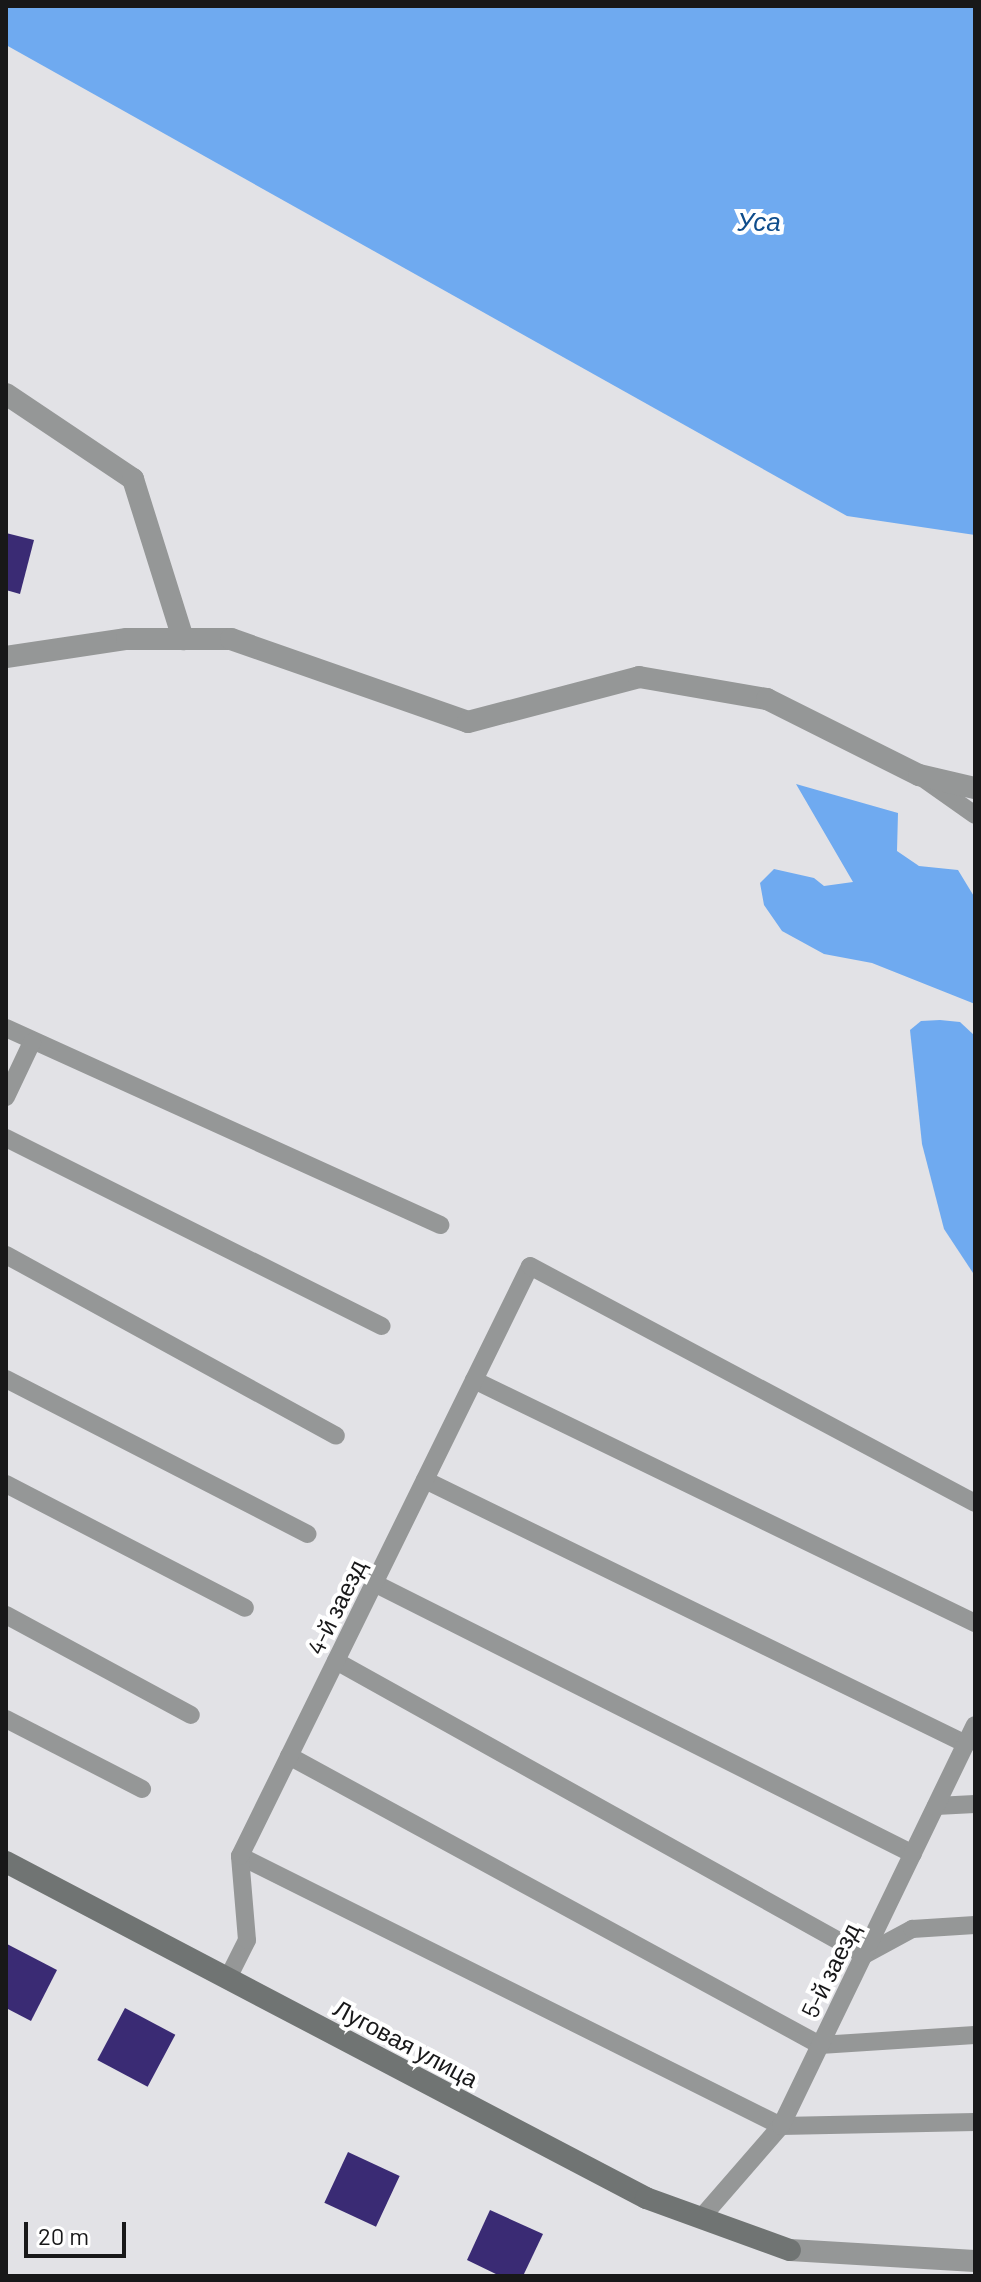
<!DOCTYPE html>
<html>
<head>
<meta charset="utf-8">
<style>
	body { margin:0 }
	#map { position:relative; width:981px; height:2282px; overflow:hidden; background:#e2e2e6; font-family:Barlow,sans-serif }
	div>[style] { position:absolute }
	.water>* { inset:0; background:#6faaf0 }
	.building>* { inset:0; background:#3a2b74; transform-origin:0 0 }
	.service>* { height:18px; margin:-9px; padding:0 9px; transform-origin:9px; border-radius:9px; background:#959797 }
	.minor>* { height:22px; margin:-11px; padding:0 11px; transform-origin:11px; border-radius:11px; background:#959797 }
	.tertiary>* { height:22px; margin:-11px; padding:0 11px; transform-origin:11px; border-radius:11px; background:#959797 }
	.secondary>* { height:22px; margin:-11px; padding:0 11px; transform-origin:11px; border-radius:11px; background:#707473 }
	span { translate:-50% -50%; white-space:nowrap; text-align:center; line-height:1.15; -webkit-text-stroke:8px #fff; paint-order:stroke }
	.street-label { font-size:24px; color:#181819 }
	.water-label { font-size:26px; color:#0f4d8c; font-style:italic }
	.frame { position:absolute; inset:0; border:8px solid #181819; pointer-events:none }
	.scale { position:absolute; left:24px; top:2222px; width:102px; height:36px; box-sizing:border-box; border:4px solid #181819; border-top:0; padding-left:10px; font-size:24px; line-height:28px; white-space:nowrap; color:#181819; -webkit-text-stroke:6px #fff; paint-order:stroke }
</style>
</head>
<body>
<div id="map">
	<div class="water">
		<i style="clip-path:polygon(6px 6px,975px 6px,975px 535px,847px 516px,6px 45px)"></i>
		<i style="clip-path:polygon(796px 784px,898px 813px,897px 851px,919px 866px,958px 870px,975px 898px,975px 1004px,872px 963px,824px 954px,782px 931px,764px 905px,760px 883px,774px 869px,814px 878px,824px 886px,853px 882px)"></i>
		<i style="clip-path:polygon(940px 1020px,960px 1022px,975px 1036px,975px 1276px,944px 1229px,922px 1144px,910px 1030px,921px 1021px)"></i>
	</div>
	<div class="building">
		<i style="clip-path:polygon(6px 533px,34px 540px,20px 594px,6px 590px)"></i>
		<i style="clip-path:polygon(7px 1944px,57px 1970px,31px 2021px,6px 2008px)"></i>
		<i style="left:125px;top:2008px;width:57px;height:59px;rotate:28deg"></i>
		<i style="left:348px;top:2152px;width:57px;height:56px;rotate:25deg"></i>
		<i style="clip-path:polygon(490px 2210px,543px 2234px,523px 2276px,500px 2276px,467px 2260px)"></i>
	</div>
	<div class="service">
		<i style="left:924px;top:779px;width:62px;rotate:35.2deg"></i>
		<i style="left:6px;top:1028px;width:477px;rotate:24.4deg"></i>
		<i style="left:6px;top:1097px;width:61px;rotate:-64.7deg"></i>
		<i style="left:6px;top:1138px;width:420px;rotate:26.6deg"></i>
		<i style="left:6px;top:1255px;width:376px;rotate:28.7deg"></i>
		<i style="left:6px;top:1379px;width:339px;rotate:27.2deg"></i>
		<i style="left:474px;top:1380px;width:557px;rotate:25.87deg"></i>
		<i style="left:425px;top:1480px;width:602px;rotate:26.01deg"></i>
		<i style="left:6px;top:1484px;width:269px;rotate:27.4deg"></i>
		<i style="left:374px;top:1583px;width:603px;rotate:26.69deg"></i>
		<i style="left:6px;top:1615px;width:210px;rotate:28.4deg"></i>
		<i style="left:336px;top:1661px;width:604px;rotate:29.11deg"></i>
		<i style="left:864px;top:1955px;width:55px;rotate:-28.4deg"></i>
		<i style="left:912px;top:1929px;width:63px;rotate:-3.6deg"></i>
		<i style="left:6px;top:1719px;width:153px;rotate:27.2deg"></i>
		<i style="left:289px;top:1756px;width:605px;rotate:28.56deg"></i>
		<i style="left:820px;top:2045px;width:155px;rotate:-3.7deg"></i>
		<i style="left:936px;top:1806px;width:39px;rotate:-3deg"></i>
		<i style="left:240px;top:1856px;width:605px;rotate:26.52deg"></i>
		<i style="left:781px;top:2126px;width:194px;rotate:-1.2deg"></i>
		<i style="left:228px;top:1978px;width:42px;rotate:-63.4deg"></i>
		<i style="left:247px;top:1940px;width:84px;rotate:-94.8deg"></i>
		<i style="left:240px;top:1856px;width:657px;rotate:-63.82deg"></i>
		<i style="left:530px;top:1266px;width:504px;rotate:28.04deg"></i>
		<i style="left:701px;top:2218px;width:122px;rotate:-49deg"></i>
		<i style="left:781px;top:2126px;width:445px;rotate:-64.2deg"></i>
	</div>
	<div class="minor">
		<i style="left:6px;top:394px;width:153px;rotate:33.8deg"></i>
		<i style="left:133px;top:479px;width:168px;rotate:72.6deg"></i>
		<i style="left:6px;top:657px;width:122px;rotate:-8.5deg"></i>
		<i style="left:127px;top:639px;width:104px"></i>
		<i style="left:231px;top:639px;width:251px;rotate:19.3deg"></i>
		<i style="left:468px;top:722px;width:177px;rotate:-14.7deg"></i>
		<i style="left:639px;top:677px;width:130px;rotate:9.8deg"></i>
		<i style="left:767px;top:699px;width:170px;rotate:26.6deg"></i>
		<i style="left:919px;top:775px;width:57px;rotate:13.1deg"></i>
	</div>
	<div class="tertiary">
		<i style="left:790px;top:2250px;width:185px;rotate:3.4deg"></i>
	</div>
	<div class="secondary">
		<i style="left:6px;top:1862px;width:723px;rotate:27.7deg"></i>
		<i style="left:646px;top:2198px;width:153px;rotate:19.9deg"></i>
	</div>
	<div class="street-label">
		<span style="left:336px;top:1607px;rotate:-64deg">4-й заезд</span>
		<span style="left:830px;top:1970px;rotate:-64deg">5-й заезд</span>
		<span style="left:406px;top:2043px;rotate:28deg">Луговая улица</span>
	</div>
	<div class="water-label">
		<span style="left:759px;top:221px">Уса</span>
	</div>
	<div class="frame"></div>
	<div class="scale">20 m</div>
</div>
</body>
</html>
